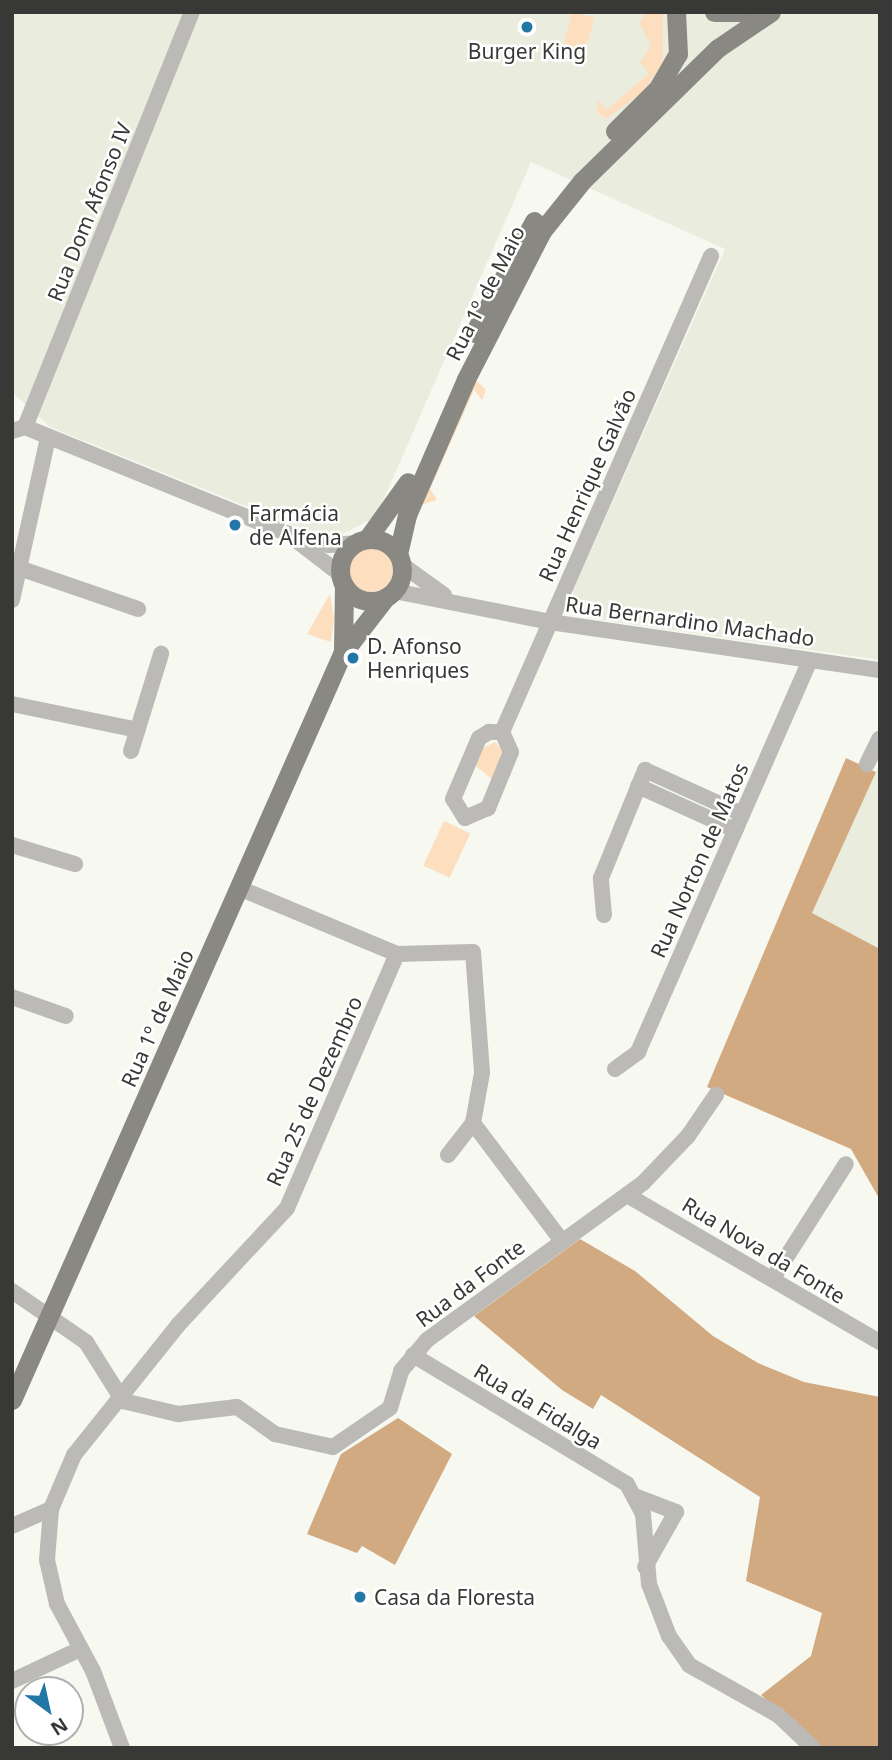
<!DOCTYPE html>
<html>
<head>
<meta charset="utf-8">
<style>
	body { margin:0 }
	#map { position:relative; width:892px; height:1760px; overflow:hidden; background:#f7f8f0; font-family:"Noto Sans",sans-serif }
	div>[style] { position:absolute }
	.built>* { inset:0; background:#eaedde }
	.green>* { inset:0; background:#fddebf; transform-origin:0 0 }
	.round { border-radius:50% }
	.forest>* { inset:0; background:#d2aa82 }
	.minor>* { height:16px; margin:-8px; padding:0 8px; transform-origin:8px; border-radius:8px; background:#bcbab7 }
	.major>* { height:19px; margin:-9.5px; padding:0 9.5px; transform-origin:9.5px; border-radius:9.5px; background:#8a8882 }
	.major>.ring { margin:-9.5px; padding:0; box-sizing:content-box; background:none; border:19px solid #8a8882; border-radius:50% }
	.dots>* { width:19px; height:19px; translate:-50% -50%; box-sizing:border-box; border:4px solid #fff; border-radius:50% }
	span { translate:-50% -50%; white-space:nowrap; text-align:center; line-height:1.15; -webkit-text-stroke:5px #fff; paint-order:stroke }
	.poi-label { font-size:21px; color:#383936 }
	.left { translate:0 -50%; text-align:left }
	.street-label { font-size:21px; color:#383936 }
	.frame { position:absolute; inset:0; border:14px solid #383936; pointer-events:none }
	.north { position:absolute; left:14px; top:1676px; width:70px; height:70px; box-sizing:border-box; background:#fff; border:2px solid #afb0af; border-radius:50%; rotate:147deg; font-size:19px; font-weight:700; line-height:28px; text-align:center; color:#383936 }
	.north::after { content:''; display:block; margin:auto; width:24px; height:32px; background:#2277a7; clip-path:polygon(50% 0,100% 100%,50% 72%,0 100%) }
</style>
</head>
<body>
<div id="map">
	<div class="built">
		<i style="clip-path:polygon(12px 12px,880px 12px,880px 660px,588px 618px,576px 611px,573px 591px,725px 249px,531px 162px,376px 517px,330px 540px,50px 427px,12px 392px)"></i>
		<i style="clip-path:polygon(880px 763px,880px 949px,811px 913px)"></i>
	</div>
	<div class="green">
		<i style="left:572px;top:12px;width:23px;height:39px;rotate:15deg"></i>
		<i style="clip-path:polygon(645px 12px,663px 12px,663px 62px,644px 91px,606px 119px,597px 112px,598px 100px,607px 110px,649px 73px,640px 62px,651px 46px,640px 24px)"></i>
		<i style="clip-path:polygon(475px 379px,486px 390px,482px 400px,474px 390px,430px 489px,437px 500px,418px 506px)"></i>
		<i class="round" style="left:349px;top:548px;width:44px;height:44px"></i>
		<i style="clip-path:polygon(330px 594px,334px 619px,331px 642px,307px 634px)"></i>
		<i style="clip-path:polygon(495px 742px,504px 752px,493px 780px,475px 765px,483px 748px)"></i>
		<i style="left:444px;top:821px;width:29px;height:49px;rotate:25deg"></i>
	</div>
	<div class="forest">
		<i style="clip-path:polygon(846px 758px,876px 772px,812px 913px,880px 949px,880px 1200px,851px 1149px,707px 1087px)"></i>
		<i style="clip-path:polygon(580px 1239px,635px 1271px,713px 1336px,758px 1363px,804px 1382px,880px 1397px,880px 1748px,823px 1748px,761px 1695px,811px 1656px,822px 1613px,746px 1581px,760px 1497px,601px 1395px,593px 1409px,562px 1390px,474px 1316px)"></i>
		<i style="clip-path:polygon(398px 1418px,452px 1454px,395px 1565px,362px 1546px,357px 1553px,307px 1534px,341px 1454px)"></i>
	</div>
	<div class="minor">
		<i style="left:25px;top:427px;width:447px;rotate:-68.1deg"></i>
		<i style="left:12px;top:431px;width:14px;rotate:-17deg"></i>
		<i style="left:25px;top:427px;width:282px;rotate:22.1deg"></i>
		<i style="left:286px;top:533px;width:45px;rotate:15.6deg"></i>
		<i style="left:329px;top:545px;width:26px;rotate:-4deg"></i>
		<i style="left:297px;top:541px;width:54px;rotate:37.5deg"></i>
		<i style="left:401px;top:564px;width:53px;rotate:35.8deg"></i>
		<i style="left:19px;top:568px;width:126px;rotate:19deg"></i>
		<i style="left:394px;top:591px;width:159px;rotate:11.2deg"></i>
		<i style="left:550px;top:622px;width:333px;rotate:8.3deg"></i>
		<i style="left:12px;top:600px;width:167px;rotate:-77.5deg"></i>
		<i style="left:12px;top:704px;width:128px;rotate:11.7deg"></i>
		<i style="left:489px;top:732px;width:13px"></i>
		<i style="left:502px;top:732px;width:22px;rotate:66deg"></i>
		<i style="left:511px;top:752px;width:61px;rotate:112.3deg"></i>
		<i style="left:488px;top:808px;width:25px;rotate:157deg"></i>
		<i style="left:465px;top:818px;width:22px;rotate:-122deg"></i>
		<i style="left:453px;top:799px;width:66px;rotate:-66.9deg"></i>
		<i style="left:479px;top:738px;width:12px;rotate:-31deg"></i>
		<i style="left:502px;top:732px;width:520px;rotate:-66.29deg"></i>
		<i style="left:131px;top:751px;width:102px;rotate:-72.8deg"></i>
		<i style="left:867px;top:764px;width:28px;rotate:-64deg"></i>
		<i style="left:638px;top:786px;width:107px;rotate:24.4deg"></i>
		<i style="left:12px;top:845px;width:66px;rotate:16.8deg"></i>
		<i style="left:239px;top:888px;width:171px;rotate:22.7deg"></i>
		<i style="left:397px;top:954px;width:76px;rotate:-1.5deg"></i>
		<i style="left:473px;top:952px;width:121px;rotate:85.7deg"></i>
		<i style="left:482px;top:1073px;width:51px;rotate:100.2deg"></i>
		<i style="left:473px;top:1123px;width:148px;rotate:53deg"></i>
		<i style="left:604px;top:915px;width:37px;rotate:-95deg"></i>
		<i style="left:601px;top:878px;width:117px;rotate:-67.8deg"></i>
		<i style="left:645px;top:770px;width:107px;rotate:24.4deg"></i>
		<i style="left:12px;top:997px;width:57px;rotate:19.4deg"></i>
		<i style="left:615px;top:1069px;width:29px;rotate:-36deg"></i>
		<i style="left:638px;top:1052px;width:428px;rotate:-66.3deg"></i>
		<i style="left:448px;top:1155px;width:41px;rotate:-52deg"></i>
		<i style="left:627px;top:1195px;width:293px;rotate:30.2deg"></i>
		<i style="left:773px;top:1278px;width:135px;rotate:-57.4deg"></i>
		<i style="left:12px;top:1291px;width:90px;rotate:34.6deg"></i>
		<i style="left:86px;top:1342px;width:70px;rotate:57.9deg"></i>
		<i style="left:413px;top:1355px;width:250px;rotate:31.1deg"></i>
		<i style="left:627px;top:1484px;width:34px;rotate:62deg"></i>
		<i style="left:643px;top:1514px;width:70px;rotate:85.1deg"></i>
		<i style="left:649px;top:1584px;width:56px;rotate:69deg"></i>
		<i style="left:669px;top:1636px;width:35px;rotate:55deg"></i>
		<i style="left:689px;top:1665px;width:102px;rotate:29.3deg"></i>
		<i style="left:778px;top:1715px;width:48px;rotate:43.3deg"></i>
		<i style="left:123px;top:1401px;width:57px;rotate:13.3deg"></i>
		<i style="left:178px;top:1414px;width:59px;rotate:-6.8deg"></i>
		<i style="left:237px;top:1407px;width:47px;rotate:35.4deg"></i>
		<i style="left:275px;top:1434px;width:59px;rotate:12.6deg"></i>
		<i style="left:333px;top:1447px;width:69px;rotate:-34.4deg"></i>
		<i style="left:390px;top:1408px;width:39px;rotate:-73deg"></i>
		<i style="left:401px;top:1371px;width:40px;rotate:-50deg"></i>
		<i style="left:427px;top:1340px;width:267px;rotate:-36deg"></i>
		<i style="left:643px;top:1183px;width:65px;rotate:-46.2deg"></i>
		<i style="left:688px;top:1136px;width:50px;rotate:-55.7deg"></i>
		<i style="left:637px;top:1497px;width:42px;rotate:21deg"></i>
		<i style="left:676px;top:1512px;width:63px;rotate:119.4deg"></i>
		<i style="left:12px;top:1526px;width:43px;rotate:-23.6deg"></i>
		<i style="left:12px;top:1681px;width:73px;rotate:-25.2deg"></i>
		<i style="left:122px;top:1748px;width:82px;rotate:-110.6deg"></i>
		<i style="left:93px;top:1671px;width:76px;rotate:-118.2deg"></i>
		<i style="left:57px;top:1604px;width:45px;rotate:-102.8deg"></i>
		<i style="left:47px;top:1560px;width:51px;rotate:-85.5deg"></i>
		<i style="left:51px;top:1509px;width:59px;rotate:-66.9deg"></i>
		<i style="left:74px;top:1455px;width:166px;rotate:-51.3deg"></i>
		<i style="left:178px;top:1325px;width:160px;rotate:-47deg"></i>
		<i style="left:287px;top:1208px;width:277px;rotate:-66.6deg"></i>
	</div>
	<div class="major">
		<i style="left:714px;top:12px;width:51px"></i>
		<i style="left:615px;top:131px;width:61px;rotate:-45deg"></i>
		<i style="left:658px;top:88px;width:39px;rotate:-60deg"></i>
		<i style="left:678px;top:54px;width:42px;rotate:-92.7deg"></i>
		<i style="left:474px;top:333px;width:127px;rotate:-61.8deg"></i>
		<i class="ring" style="left:340px;top:539px;width:43px;height:43px"></i>
		<i style="left:367px;top:539px;width:70px;rotate:-54.3deg"></i>
		<i style="left:398px;top:554px;width:40px;rotate:-77deg"></i>
		<i style="left:407px;top:515px;width:148px;rotate:-66.5deg"></i>
		<i style="left:466px;top:379px;width:166px;rotate:-62.8deg"></i>
		<i style="left:542px;top:231px;width:64px;rotate:-51.3deg"></i>
		<i style="left:582px;top:181px;width:190px;rotate:-44.4deg"></i>
		<i style="left:718px;top:48px;width:64px;rotate:-34.2deg"></i>
		<i style="left:343px;top:650px;width:64px;rotate:-89.1deg"></i>
		<i style="left:12px;top:1400px;width:816px;rotate:-66.14deg"></i>
		<i style="left:342px;top:654px;width:72px;rotate:-52.3deg"></i>
	</div>
	<div class="dots">
		<i style="left:527px;top:27px;background:#2277a7"></i>
		<i style="left:235px;top:525px;background:#2277a7"></i>
		<i style="left:353px;top:658px;background:#2277a7"></i>
		<i style="left:360px;top:1597px;background:#2277a7"></i>
	</div>
	<div class="poi-label">
		<span style="left:527px;top:51px">Burger King</span>
		<span class="left" style="left:249px;top:525px">Farmácia<br>de Alfena</span>
		<span class="left" style="left:367px;top:658px">D. Afonso<br>Henriques</span>
		<span class="left" style="left:374px;top:1597px">Casa da Floresta</span>
	</div>
	<div class="street-label">
		<span style="left:89px;top:212px;rotate:-68deg">Rua Dom Afonso IV</span>
		<span style="left:485px;top:293px;rotate:-63deg">Rua 1º de Maio</span>
		<span style="left:587px;top:485px;rotate:-66deg">Rua Henrique Galvão</span>
		<span style="left:690px;top:621px;rotate:8deg">Rua Bernardino Machado</span>
		<span style="left:699px;top:860px;rotate:-66deg">Rua Norton de Matos</span>
		<span style="left:157px;top:1018px;rotate:-66deg">Rua 1º de Maio</span>
		<span style="left:314px;top:1091px;rotate:-66deg">Rua 25 de Dezembro</span>
		<span style="left:764px;top:1250px;rotate:31deg">Rua Nova da Fonte</span>
		<span style="left:470px;top:1283px;rotate:-37deg">Rua da Fonte</span>
		<span style="left:538px;top:1406px;rotate:31deg">Rua da Fidalga</span>
	</div>
	<div class="frame"></div>
	<div class="north">N</div>
</div>
</body>
</html>
